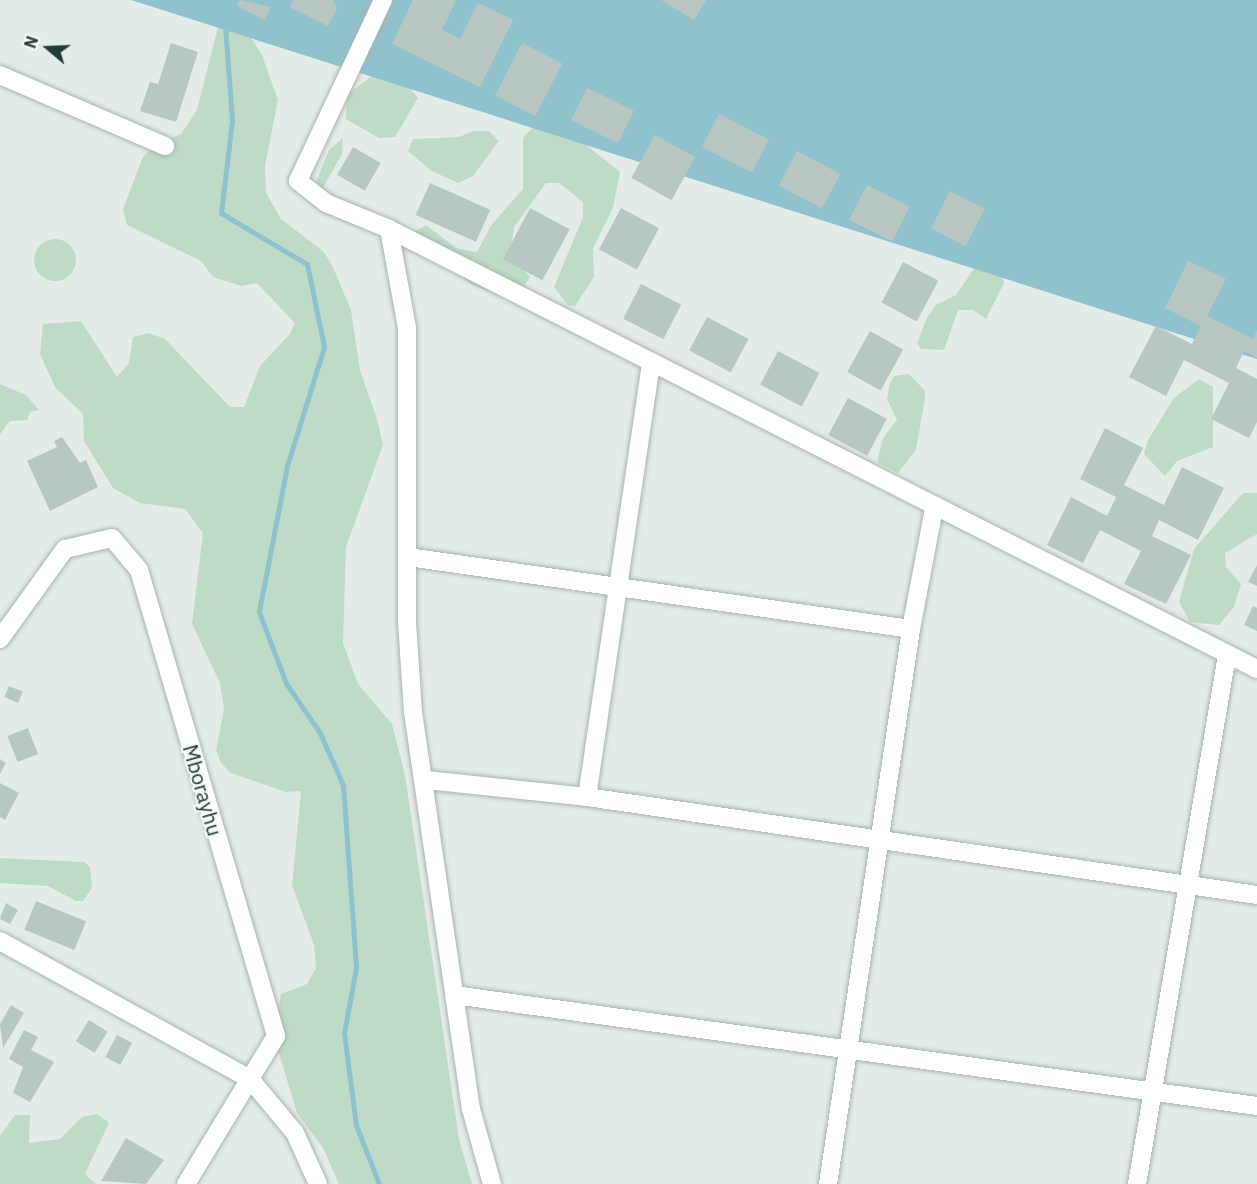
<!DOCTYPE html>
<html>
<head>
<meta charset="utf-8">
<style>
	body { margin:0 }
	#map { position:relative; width:1257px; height:1184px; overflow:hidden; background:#e4ece9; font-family:"IBM Plex Sans",sans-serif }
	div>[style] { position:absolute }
	.green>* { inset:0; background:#bedbc7 }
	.round { border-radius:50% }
	.water>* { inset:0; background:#90c2cd }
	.stream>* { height:5px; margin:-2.5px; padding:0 2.5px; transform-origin:2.5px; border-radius:2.5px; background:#90c2cd }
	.building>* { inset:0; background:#b9c7c2; transform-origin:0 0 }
	.roads { filter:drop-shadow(0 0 2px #a7b4b0) drop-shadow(0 0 2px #a7b4b0) }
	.minor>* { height:18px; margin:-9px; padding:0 9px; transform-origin:9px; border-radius:9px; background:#fff }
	span { translate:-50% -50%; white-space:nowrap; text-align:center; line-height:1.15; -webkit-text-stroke:4.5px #f4f9f6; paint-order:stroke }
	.street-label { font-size:21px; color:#243c37 }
	.north { position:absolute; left:18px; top:18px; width:60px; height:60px; -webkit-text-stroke:4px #f4f9f6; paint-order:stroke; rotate:289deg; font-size:16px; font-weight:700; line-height:24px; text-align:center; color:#243c37 }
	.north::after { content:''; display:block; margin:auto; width:21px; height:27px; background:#243c37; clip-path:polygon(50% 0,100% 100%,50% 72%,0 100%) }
</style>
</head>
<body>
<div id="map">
	<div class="green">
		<i style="clip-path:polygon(219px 23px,248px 33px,262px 55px,278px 100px,265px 166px,266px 193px,281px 219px,323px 251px,332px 265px,351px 310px,360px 370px,377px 419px,383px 445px,346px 547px,343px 643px,358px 684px,392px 724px,405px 775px,459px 1139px,472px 1184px,339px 1184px,323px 1148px,297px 1113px,278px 1050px,276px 1022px,281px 994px,307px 984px,316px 968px,314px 945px,292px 885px,301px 791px,286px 792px,231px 773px,221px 763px,216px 750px,224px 709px,220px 683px,192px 624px,203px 533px,185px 509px,140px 503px,113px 488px,84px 441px,83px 414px,55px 387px,40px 354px,43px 324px,81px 321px,117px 377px,129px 363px,133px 337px,149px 333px,165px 339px,230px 407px,244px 407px,260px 366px,289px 335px,295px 323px,257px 283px,241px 286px,213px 277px,201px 261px,127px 225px,123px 209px,143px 157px,154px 146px,181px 134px,197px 110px)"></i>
		<i style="clip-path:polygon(373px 75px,403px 80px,418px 98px,395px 137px,379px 138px,346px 119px,347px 95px)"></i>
		<i style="clip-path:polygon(533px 127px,571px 133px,620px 172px,613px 208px,593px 248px,594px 277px,575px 306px,568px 305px,554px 287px,583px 217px,583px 202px,559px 183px,546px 183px,514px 227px,510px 255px,530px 277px,514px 301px,472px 285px,411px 234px,426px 225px,456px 248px,477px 252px,492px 224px,523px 189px,523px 138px)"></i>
		<i style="clip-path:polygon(473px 131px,489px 131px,499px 141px,473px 176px,458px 183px,432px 171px,408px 151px,413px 139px,459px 137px)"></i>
		<i style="clip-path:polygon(343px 138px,342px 154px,322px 189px,315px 185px,329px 150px)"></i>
		<i class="round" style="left:34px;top:239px;width:42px;height:42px"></i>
		<i style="clip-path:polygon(975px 267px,1000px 268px,1004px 283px,986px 319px,973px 310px,958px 310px,944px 350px,921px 349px,917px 343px,927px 318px,936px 305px,956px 295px)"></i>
		<i style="clip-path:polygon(909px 374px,925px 391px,925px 398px,916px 450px,898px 473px,877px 462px,883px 438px,897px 420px,887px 399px,890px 383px,894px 376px)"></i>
		<i style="clip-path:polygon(1199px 379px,1213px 387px,1213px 447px,1177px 461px,1165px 476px,1144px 454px,1148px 440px,1174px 398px)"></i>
		<i style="clip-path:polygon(0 384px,26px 395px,39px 410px,30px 412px,27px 420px,10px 421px,0 434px)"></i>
		<i style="clip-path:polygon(1243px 493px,1257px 493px,1257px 534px,1225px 553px,1226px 567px,1241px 584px,1234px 607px,1219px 625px,1190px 622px,1179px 602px,1194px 549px)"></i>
		<i style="clip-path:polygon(0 858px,84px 862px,90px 867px,92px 888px,83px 901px,76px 901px,48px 886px,0 883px)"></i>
		<i style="clip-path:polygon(97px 1114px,109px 1123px,85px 1174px,96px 1184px,0 1184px,0 1136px,15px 1115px,30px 1115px,29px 1143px,60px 1139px,82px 1117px)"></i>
	</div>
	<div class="water">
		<i style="clip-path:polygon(131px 0,1257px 0,1257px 359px)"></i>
	</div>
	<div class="stream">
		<i style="left:225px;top:25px;width:95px;rotate:85.8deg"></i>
		<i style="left:232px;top:120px;width:94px;rotate:96.7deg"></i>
		<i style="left:221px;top:213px;width:100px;rotate:30.7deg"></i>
		<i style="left:307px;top:264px;width:85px;rotate:78.4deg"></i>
		<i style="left:324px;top:347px;width:125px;rotate:107.3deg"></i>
		<i style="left:287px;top:466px;width:149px;rotate:100.9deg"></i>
		<i style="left:259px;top:612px;width:76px;rotate:69.2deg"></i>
		<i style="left:286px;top:683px;width:60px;rotate:55.8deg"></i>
		<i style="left:320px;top:733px;width:57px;rotate:66.1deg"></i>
		<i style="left:343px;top:785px;width:183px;rotate:85.9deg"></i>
		<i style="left:356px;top:968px;width:66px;rotate:100.5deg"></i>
		<i style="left:344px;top:1033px;width:93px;rotate:82.6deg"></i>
		<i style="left:356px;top:1125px;width:63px;rotate:68.7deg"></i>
	</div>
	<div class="building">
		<i style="clip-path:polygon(240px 0,271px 7px,265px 20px,237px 6px)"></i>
		<i style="clip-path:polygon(293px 0,333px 0,337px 9px,328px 26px,290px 7px)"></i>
		<i style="clip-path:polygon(413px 0,456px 0,442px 30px,460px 39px,478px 3px,513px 20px,480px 87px,392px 44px)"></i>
		<i style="clip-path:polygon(661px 0,706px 0,694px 20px)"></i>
		<i style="clip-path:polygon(171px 43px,198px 52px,176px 122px,140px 111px,150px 82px,158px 84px)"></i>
		<i style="left:522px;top:43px;width:45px;height:59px;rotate:27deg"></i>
		<i style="left:587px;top:88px;width:52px;height:36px;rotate:26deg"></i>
		<i style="left:719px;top:114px;width:56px;height:37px;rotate:27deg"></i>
		<i style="left:655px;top:135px;width:46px;height:49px;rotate:29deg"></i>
		<i style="left:353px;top:147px;width:32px;height:32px;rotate:30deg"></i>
		<i style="left:797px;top:151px;width:49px;height:39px;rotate:28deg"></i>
		<i style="left:430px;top:183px;width:66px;height:35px;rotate:24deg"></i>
		<i style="left:867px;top:185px;width:48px;height:39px;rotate:27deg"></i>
		<i style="left:950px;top:191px;width:39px;height:42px;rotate:27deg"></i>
		<i style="left:530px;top:208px;width:45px;height:58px;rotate:28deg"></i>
		<i style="left:621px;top:208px;width:43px;height:47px;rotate:28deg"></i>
		<i style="clip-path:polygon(1188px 261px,1226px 279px,1207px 316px,1253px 339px,1257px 330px,1257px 358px,1244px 351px,1236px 368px,1257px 379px,1257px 422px,1249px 438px,1211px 419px,1229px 383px,1184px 360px,1166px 396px,1129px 377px,1156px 326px,1192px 344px,1201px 326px,1165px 308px)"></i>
		<i style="left:903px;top:262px;width:40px;height:46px;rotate:28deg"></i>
		<i style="left:641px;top:284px;width:45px;height:39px;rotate:27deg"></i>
		<i style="left:707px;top:317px;width:47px;height:38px;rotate:28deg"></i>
		<i style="left:870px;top:331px;width:38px;height:47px;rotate:29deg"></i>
		<i style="left:778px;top:351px;width:47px;height:38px;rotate:28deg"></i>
		<i style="left:848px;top:398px;width:44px;height:42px;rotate:28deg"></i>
		<i style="clip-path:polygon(1105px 428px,1143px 448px,1124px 485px,1164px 505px,1182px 467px,1224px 488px,1198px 540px,1159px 520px,1152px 536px,1191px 555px,1166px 604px,1124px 584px,1141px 551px,1100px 530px,1083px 563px,1047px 545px,1071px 497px,1107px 516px,1116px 497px,1080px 479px)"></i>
		<i style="clip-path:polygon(62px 437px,80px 463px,86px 460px,98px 487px,50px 511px,27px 461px,57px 447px,54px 441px)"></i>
		<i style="clip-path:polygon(1257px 565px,1257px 586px,1248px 582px)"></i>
		<i style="clip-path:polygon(1253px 606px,1257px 608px,1257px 631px,1244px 625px)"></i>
		<i style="left:9px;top:686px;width:15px;height:12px;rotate:23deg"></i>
		<i style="left:28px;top:728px;width:28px;height:22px;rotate:69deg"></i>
		<i style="clip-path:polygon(0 759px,6px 763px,0 774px)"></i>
		<i style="clip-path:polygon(0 783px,19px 793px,5px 820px,0 817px)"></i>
		<i style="left:36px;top:901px;width:54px;height:31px;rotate:22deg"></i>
		<i style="clip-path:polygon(6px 903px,18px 910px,10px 924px,0 919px)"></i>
		<i style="clip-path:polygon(11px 1005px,24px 1013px,3px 1048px,0 1024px)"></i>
		<i style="left:89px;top:1020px;width:22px;height:25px;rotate:32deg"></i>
		<i style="clip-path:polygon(24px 1030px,38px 1037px,31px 1050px,54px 1062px,30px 1102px,13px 1093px,23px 1067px,9px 1059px)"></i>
		<i style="left:117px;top:1035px;width:17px;height:25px;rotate:28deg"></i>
		<i style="clip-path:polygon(126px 1138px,164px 1160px,146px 1184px,101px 1181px)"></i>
	</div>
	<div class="roads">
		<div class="minor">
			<i style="left:383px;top:0;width:200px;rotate:115.2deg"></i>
			<i style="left:298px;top:181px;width:36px;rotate:38deg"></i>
			<i style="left:326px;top:203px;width:68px;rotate:22.4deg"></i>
			<i style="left:389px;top:229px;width:973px;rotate:26.88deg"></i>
			<i style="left:0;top:75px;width:180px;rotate:23.3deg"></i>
			<i style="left:389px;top:229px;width:101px;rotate:79.7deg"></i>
			<i style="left:407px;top:328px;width:294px;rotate:90deg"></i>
			<i style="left:407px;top:622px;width:90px;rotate:86.2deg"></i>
			<i style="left:413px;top:712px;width:401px;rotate:81.7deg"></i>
			<i style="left:471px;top:1109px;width:78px;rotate:74.4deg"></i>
			<i style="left:408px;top:557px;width:508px;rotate:8.15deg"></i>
			<i style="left:0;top:639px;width:111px;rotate:-54.2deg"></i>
			<i style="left:65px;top:549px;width:48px;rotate:-13.2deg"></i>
			<i style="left:112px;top:538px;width:42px;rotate:49.8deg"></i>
			<i style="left:139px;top:570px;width:486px;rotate:73.6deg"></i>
			<i style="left:276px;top:1036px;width:173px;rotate:121.3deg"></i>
			<i style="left:426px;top:780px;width:162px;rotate:6deg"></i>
			<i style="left:587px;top:797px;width:677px;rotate:8.32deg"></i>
			<i style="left:587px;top:797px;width:439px;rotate:-81.6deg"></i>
			<i style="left:0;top:941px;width:286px;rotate:28.9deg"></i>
			<i style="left:250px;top:1079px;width:70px;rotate:50.2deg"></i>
			<i style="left:295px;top:1133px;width:56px;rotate:65.7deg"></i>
			<i style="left:454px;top:995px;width:811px;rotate:7.87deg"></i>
			<i style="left:828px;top:1184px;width:561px;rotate:-81.49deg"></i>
			<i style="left:911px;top:629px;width:123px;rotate:-79.2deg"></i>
			<i style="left:1137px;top:1184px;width:537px;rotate:-80.34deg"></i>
		</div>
	</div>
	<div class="street-label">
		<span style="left:203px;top:790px;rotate:74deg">Mborayhu</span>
	</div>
	<div class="north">N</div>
</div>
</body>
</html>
